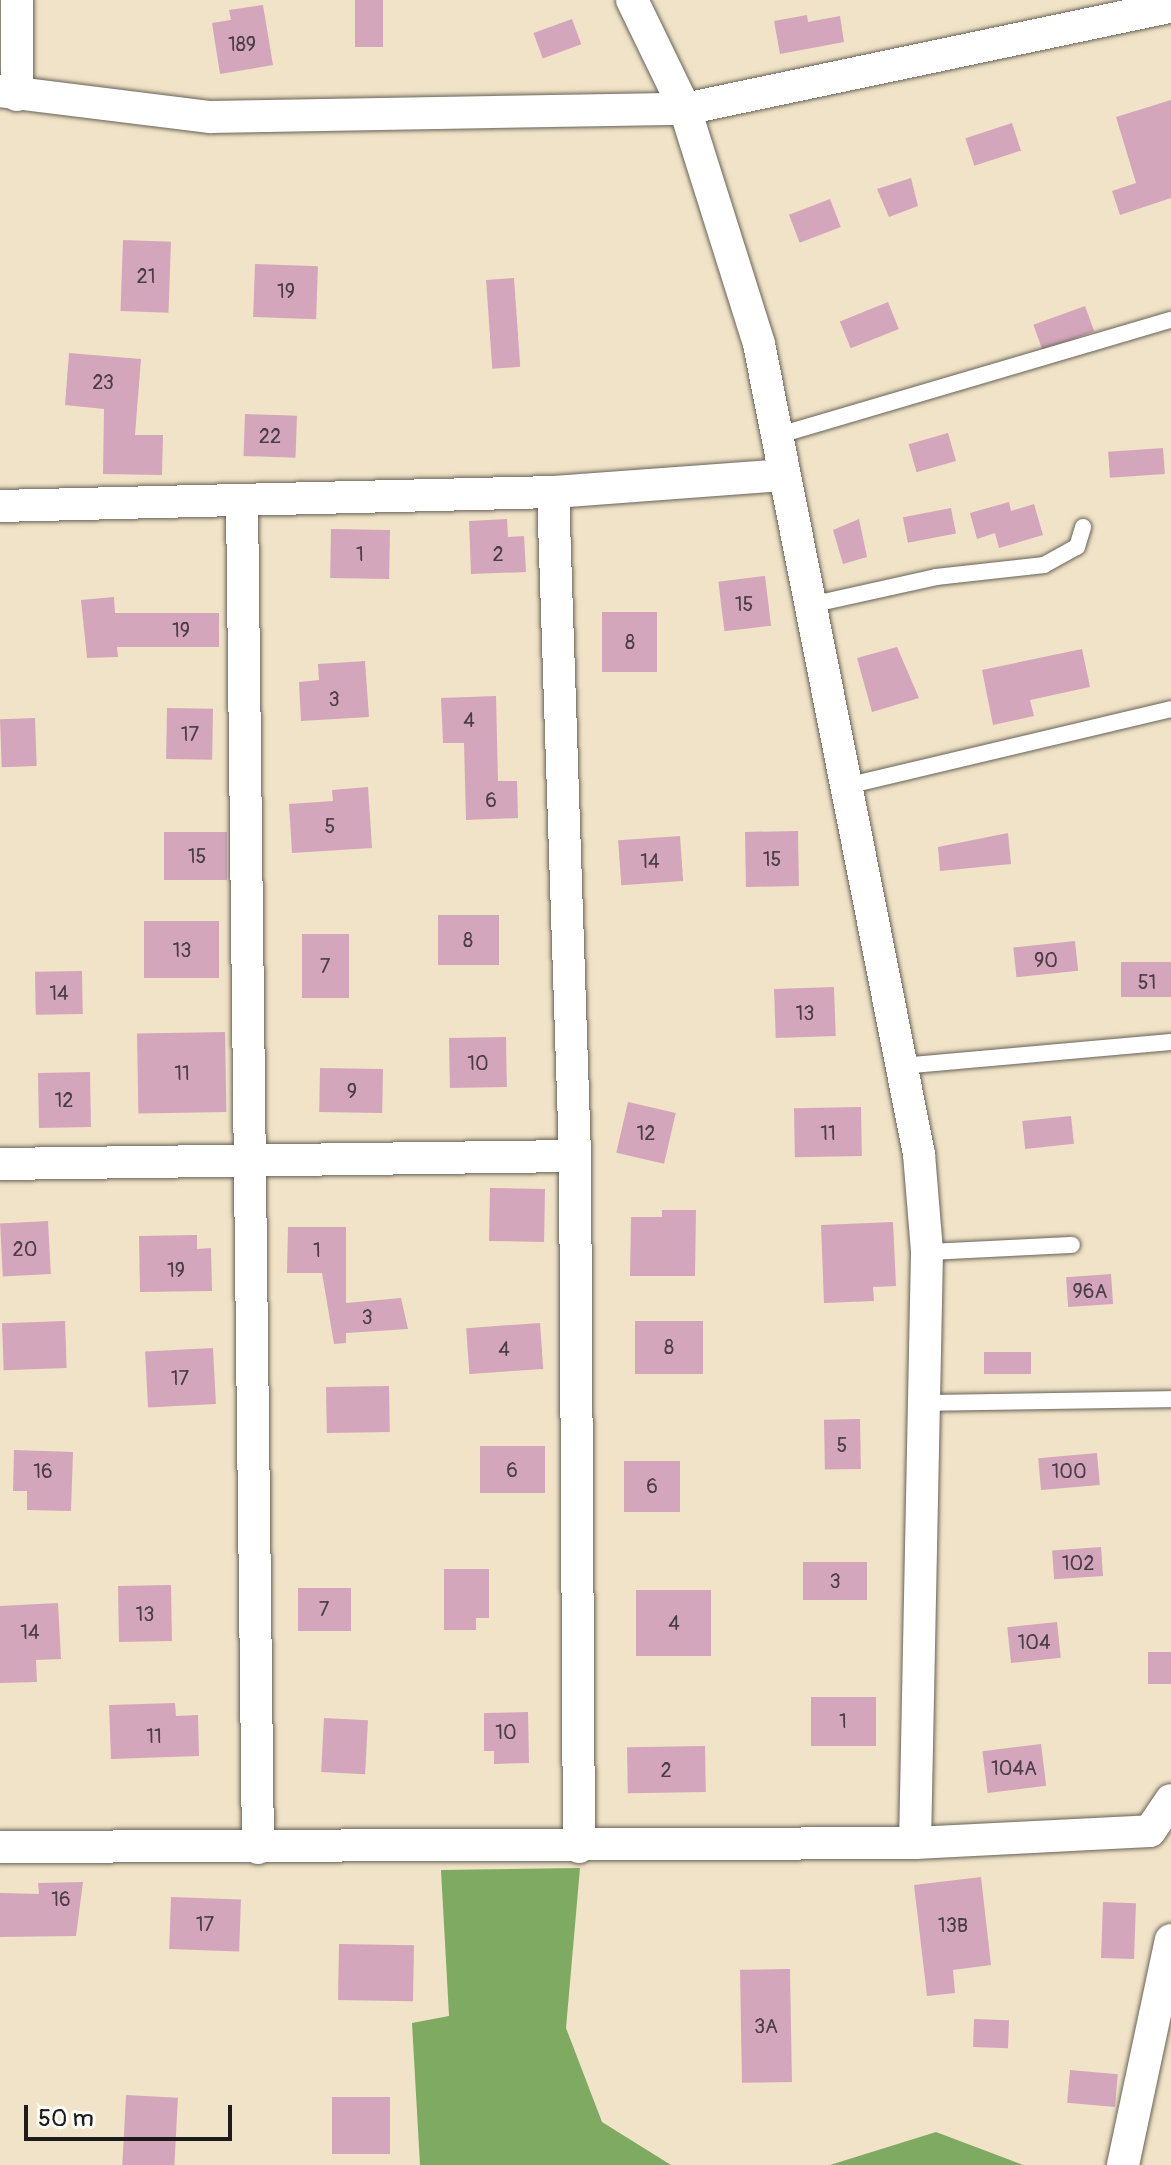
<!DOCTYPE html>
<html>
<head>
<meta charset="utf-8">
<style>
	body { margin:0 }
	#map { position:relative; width:1171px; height:2165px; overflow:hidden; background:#f1e3c7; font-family:Pangolin,sans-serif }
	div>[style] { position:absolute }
	.forest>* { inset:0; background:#7eaa62 }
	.building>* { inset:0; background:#d4a6bc; transform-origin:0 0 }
	.roads { filter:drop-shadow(0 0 2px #676258) drop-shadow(0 0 2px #676258) }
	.lane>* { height:16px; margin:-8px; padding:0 8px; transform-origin:8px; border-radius:8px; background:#fff }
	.street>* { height:32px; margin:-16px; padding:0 16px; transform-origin:16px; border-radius:16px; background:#fff }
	span { translate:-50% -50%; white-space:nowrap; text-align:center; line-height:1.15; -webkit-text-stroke:6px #fdfcf7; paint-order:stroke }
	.number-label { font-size:20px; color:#4a3e44 }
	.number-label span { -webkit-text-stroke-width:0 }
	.scale { position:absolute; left:24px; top:2105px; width:208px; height:36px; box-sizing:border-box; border:4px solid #1c1c1c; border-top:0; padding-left:10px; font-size:24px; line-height:28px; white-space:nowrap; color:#1c1c1c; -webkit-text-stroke:6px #fdfcf7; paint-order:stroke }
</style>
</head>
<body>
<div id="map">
	<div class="forest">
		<i style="clip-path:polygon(580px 1868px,566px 2028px,602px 2122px,671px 2165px,420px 2165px,412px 2023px,449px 2016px,441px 1870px)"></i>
		<i style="clip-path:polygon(936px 2132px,1023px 2165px,830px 2165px)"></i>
	</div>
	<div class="building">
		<i style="left:355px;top:0;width:28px;height:47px"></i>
		<i style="clip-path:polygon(263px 5px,273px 65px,220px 74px,212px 23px,231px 20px,229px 10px)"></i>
		<i style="clip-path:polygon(807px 15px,808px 22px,840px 16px,844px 42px,780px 54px,774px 21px)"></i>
		<i style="left:572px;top:19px;width:27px;height:41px;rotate:70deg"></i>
		<i style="clip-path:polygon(1171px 100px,1171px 198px,1120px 215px,1112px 191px,1136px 183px,1116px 117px)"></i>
		<i style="left:1012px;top:123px;width:29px;height:49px;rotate:72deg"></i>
		<i style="clip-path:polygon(911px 178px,918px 206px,889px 217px,877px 189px)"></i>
		<i style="left:830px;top:199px;width:30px;height:44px;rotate:69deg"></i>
		<i style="left:123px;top:240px;width:48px;height:71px;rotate:2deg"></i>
		<i style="left:255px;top:264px;width:63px;height:53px;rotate:2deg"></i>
		<i style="left:514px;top:278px;width:89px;height:28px;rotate:86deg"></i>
		<i style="left:888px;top:302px;width:29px;height:52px;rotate:68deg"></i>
		<i style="left:1085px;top:306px;width:27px;height:55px;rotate:70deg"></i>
		<i style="clip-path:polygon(69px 353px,141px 359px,135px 435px,163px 435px,162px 475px,103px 474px,104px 409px,65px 405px)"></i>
		<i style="left:245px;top:414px;width:52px;height:42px;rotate:2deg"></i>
		<i style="left:948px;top:433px;width:29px;height:41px;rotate:74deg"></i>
		<i style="left:1163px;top:448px;width:26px;height:55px;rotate:86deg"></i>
		<i style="clip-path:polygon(1009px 502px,1011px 511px,1034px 504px,1043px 535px,999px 548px,995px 533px,977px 539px,970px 513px)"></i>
		<i style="left:951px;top:508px;width:26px;height:49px;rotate:79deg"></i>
		<i style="clip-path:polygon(507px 519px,508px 537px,524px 536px,526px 572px,471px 574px,469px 521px)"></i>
		<i style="clip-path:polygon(859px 519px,867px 557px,843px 564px,833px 530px)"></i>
		<i style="left:331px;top:529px;width:59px;height:49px;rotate:1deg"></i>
		<i style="left:765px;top:576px;width:50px;height:47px;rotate:83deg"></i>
		<i style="clip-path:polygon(114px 597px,115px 613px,219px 613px,219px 647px,117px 647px,118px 657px,87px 658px,81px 600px)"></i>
		<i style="left:602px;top:612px;width:55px;height:60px"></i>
		<i style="clip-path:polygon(897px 647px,919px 698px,872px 712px,857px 658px)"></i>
		<i style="clip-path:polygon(1082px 649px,1090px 687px,1030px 700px,1034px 716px,993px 725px,982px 670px)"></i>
		<i style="clip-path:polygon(365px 661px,369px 717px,301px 721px,299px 682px,319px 680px,318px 664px)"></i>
		<i style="clip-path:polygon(496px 696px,498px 781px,517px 781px,518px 818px,466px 820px,464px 743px,443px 743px,441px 698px)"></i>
		<i style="left:167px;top:708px;width:46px;height:51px;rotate:1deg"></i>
		<i style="left:35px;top:718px;width:48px;height:35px;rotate:88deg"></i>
		<i style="clip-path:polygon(368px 787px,372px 848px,292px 853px,289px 804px,333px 801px,332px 790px)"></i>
		<i style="left:798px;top:831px;width:55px;height:53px;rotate:89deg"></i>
		<i style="left:164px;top:832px;width:63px;height:48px"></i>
		<i style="clip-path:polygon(1008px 833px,1011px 864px,940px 871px,938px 847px)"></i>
		<i style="left:680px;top:836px;width:45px;height:62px;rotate:86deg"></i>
		<i style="left:438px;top:915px;width:61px;height:50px"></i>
		<i style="left:219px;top:921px;width:57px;height:75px;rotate:90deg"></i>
		<i style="left:302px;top:934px;width:47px;height:64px"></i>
		<i style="left:1075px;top:941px;width:30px;height:62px;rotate:84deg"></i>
		<i style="left:1171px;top:962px;width:35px;height:50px;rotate:90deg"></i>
		<i style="left:82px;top:971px;width:43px;height:47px;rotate:89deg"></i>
		<i style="left:834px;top:987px;width:49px;height:60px;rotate:88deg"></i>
		<i style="left:225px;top:1032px;width:80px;height:88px;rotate:89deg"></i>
		<i style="left:506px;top:1037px;width:50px;height:57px;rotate:89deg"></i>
		<i style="left:320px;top:1068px;width:63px;height:44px;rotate:1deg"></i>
		<i style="left:90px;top:1072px;width:55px;height:52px;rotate:89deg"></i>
		<i style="left:628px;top:1102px;width:49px;height:52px;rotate:13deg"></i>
		<i style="left:861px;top:1107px;width:49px;height:67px;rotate:89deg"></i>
		<i style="left:1071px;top:1116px;width:28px;height:49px;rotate:84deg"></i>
		<i style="left:490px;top:1188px;width:55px;height:53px;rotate:1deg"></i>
		<i style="clip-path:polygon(662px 1210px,696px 1210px,695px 1276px,630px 1276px,631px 1217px,662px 1217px)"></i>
		<i style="left:48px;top:1221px;width:53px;height:48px;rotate:87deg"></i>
		<i style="clip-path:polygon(893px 1222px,896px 1286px,873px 1287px,874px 1301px,824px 1303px,821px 1225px)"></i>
		<i style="clip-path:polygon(288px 1227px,346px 1227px,346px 1303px,401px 1298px,408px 1329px,346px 1333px,346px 1343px,334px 1344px,322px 1273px,287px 1273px)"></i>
		<i style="clip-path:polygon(197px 1235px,197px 1249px,211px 1248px,212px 1291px,140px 1292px,139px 1236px)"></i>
		<i style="left:1111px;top:1274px;width:30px;height:45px;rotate:86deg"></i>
		<i style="left:65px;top:1321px;width:47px;height:63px;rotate:88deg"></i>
		<i style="left:635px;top:1321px;width:68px;height:53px"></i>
		<i style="left:540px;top:1323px;width:46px;height:74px;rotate:86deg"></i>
		<i style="left:213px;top:1348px;width:56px;height:68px;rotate:87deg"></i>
		<i style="left:1031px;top:1352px;width:22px;height:47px;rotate:90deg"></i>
		<i style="left:389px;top:1386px;width:46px;height:63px;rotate:89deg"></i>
		<i style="left:860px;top:1419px;width:50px;height:36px;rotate:89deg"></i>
		<i style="left:480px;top:1446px;width:65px;height:47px"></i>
		<i style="clip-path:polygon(14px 1450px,73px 1452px,71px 1511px,27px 1510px,27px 1491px,13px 1491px)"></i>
		<i style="left:1097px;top:1453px;width:32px;height:59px;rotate:85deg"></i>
		<i style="left:624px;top:1461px;width:56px;height:51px"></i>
		<i style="left:1101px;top:1547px;width:29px;height:49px;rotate:86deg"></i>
		<i style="left:803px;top:1562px;width:64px;height:38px"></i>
		<i style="clip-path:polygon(444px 1569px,489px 1569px,489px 1618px,476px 1618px,476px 1630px,444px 1630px)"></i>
		<i style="left:171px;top:1585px;width:56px;height:53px;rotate:89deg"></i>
		<i style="left:298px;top:1588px;width:53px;height:43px"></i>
		<i style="left:636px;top:1590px;width:75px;height:66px"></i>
		<i style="clip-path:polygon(58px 1603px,61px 1659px,36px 1660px,37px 1682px,0 1683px,0 1606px)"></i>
		<i style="left:1057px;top:1622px;width:36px;height:50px;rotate:84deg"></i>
		<i style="left:1171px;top:1652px;width:32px;height:23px;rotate:90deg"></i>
		<i style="left:811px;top:1697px;width:65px;height:49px"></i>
		<i style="clip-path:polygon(175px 1703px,176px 1716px,198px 1715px,199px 1756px,111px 1759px,109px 1705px)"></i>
		<i style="clip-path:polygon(528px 1712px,529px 1763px,494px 1764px,494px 1751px,484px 1751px,484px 1713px)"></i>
		<i style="left:324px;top:1718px;width:44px;height:54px;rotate:3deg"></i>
		<i style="left:1041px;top:1744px;width:42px;height:59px;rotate:83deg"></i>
		<i style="left:705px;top:1746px;width:46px;height:78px;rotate:89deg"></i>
		<i style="clip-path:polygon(981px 1877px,991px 1965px,953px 1970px,955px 1993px,927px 1996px,914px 1885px)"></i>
		<i style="clip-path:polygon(83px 1882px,76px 1936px,0 1937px,0 1893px,39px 1894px,38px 1883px)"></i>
		<i style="left:171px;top:1897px;width:70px;height:52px;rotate:2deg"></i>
		<i style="left:1103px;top:1902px;width:33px;height:56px;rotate:2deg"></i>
		<i style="left:339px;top:1944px;width:75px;height:56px;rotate:1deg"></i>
		<i style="left:790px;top:1969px;width:113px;height:50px;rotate:89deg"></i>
		<i style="left:974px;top:2019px;width:35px;height:28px;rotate:2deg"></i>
		<i style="left:1070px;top:2070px;width:48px;height:33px;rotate:5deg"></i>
		<i style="left:126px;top:2095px;width:52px;height:70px;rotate:3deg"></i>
		<i style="left:332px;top:2097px;width:58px;height:57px"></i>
	</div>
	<div class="roads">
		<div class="lane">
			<i style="left:776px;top:436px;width:412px;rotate:-16.4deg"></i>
			<i style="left:810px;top:605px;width:129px;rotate:-12.5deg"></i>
			<i style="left:936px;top:577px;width:109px;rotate:-6.3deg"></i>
			<i style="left:1044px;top:565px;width:38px;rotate:-29deg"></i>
			<i style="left:1077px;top:547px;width:21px;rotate:-73deg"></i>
			<i style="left:846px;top:786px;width:334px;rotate:-13.3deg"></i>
			<i style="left:901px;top:1066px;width:271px;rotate:-5.1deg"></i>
			<i style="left:927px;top:1252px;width:145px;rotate:-2.8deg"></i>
			<i style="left:925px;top:1403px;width:246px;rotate:-0.9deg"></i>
		</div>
		<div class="street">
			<i style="left:632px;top:0;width:121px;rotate:64.1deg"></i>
			<i style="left:685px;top:109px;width:246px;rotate:72.5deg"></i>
			<i style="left:759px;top:344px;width:826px;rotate:78.83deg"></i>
			<i style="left:919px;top:1154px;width:98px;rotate:85.3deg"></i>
			<i style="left:927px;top:1252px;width:591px;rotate:91.16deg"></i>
			<i style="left:915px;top:1843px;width:235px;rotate:-2.9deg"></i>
			<i style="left:1150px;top:1831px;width:37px;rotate:-56deg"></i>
			<i style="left:0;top:91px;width:212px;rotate:7.1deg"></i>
			<i style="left:210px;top:117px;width:475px;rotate:-1deg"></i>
			<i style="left:685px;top:109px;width:497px;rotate:-11.9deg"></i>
			<i style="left:17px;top:95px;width:95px;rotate:-90deg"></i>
			<i style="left:553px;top:492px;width:664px;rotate:88.1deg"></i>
			<i style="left:575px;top:1156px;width:691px;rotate:89.67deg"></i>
			<i style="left:242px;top:500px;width:1348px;rotate:89.32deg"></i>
			<i style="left:0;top:506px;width:553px;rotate:-1.45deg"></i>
			<i style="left:553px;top:492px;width:231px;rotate:-4.2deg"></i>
			<i style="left:0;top:1164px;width:575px;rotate:-0.8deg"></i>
			<i style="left:0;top:1847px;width:915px;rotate:-0.25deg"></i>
			<i style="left:1123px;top:2165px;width:230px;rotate:-78deg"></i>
		</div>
	</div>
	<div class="number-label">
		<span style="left:242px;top:44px">189</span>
		<span style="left:146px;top:276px">21</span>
		<span style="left:286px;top:291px">19</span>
		<span style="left:103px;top:382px">23</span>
		<span style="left:270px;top:436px">22</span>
		<span style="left:360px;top:554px">1</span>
		<span style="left:498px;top:554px">2</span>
		<span style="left:744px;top:604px">15</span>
		<span style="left:181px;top:630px">19</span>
		<span style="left:630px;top:642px">8</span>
		<span style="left:334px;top:699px">3</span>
		<span style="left:469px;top:720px">4</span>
		<span style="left:190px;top:734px">17</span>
		<span style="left:491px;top:800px">6</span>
		<span style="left:330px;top:826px">5</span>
		<span style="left:197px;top:856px">15</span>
		<span style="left:772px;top:859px">15</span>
		<span style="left:650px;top:861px">14</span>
		<span style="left:468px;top:940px">8</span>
		<span style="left:182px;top:950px">13</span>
		<span style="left:1046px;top:960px">90</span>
		<span style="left:325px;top:966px">7</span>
		<span style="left:1147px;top:982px">51</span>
		<span style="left:59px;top:993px">14</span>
		<span style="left:805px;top:1013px">13</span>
		<span style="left:478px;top:1063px">10</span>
		<span style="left:182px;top:1073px">11</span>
		<span style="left:352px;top:1091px">9</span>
		<span style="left:64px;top:1100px">12</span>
		<span style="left:646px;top:1133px">12</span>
		<span style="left:828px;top:1133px">11</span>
		<span style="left:25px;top:1249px">20</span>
		<span style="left:317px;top:1250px">1</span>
		<span style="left:176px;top:1270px">19</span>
		<span style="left:1090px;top:1291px">96А</span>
		<span style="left:367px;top:1317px">3</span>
		<span style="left:669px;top:1347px">8</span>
		<span style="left:504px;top:1349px">4</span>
		<span style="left:180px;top:1378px">17</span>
		<span style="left:842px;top:1445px">5</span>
		<span style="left:512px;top:1470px">6</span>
		<span style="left:43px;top:1471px">16</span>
		<span style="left:1069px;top:1471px">100</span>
		<span style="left:652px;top:1486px">6</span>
		<span style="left:1078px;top:1563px">102</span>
		<span style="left:835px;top:1581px">3</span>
		<span style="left:324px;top:1609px">7</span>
		<span style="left:145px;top:1614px">13</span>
		<span style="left:674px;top:1623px">4</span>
		<span style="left:30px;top:1632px">14</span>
		<span style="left:1034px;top:1642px">104</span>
		<span style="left:843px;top:1721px">1</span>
		<span style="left:506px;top:1732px">10</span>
		<span style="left:154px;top:1736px">11</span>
		<span style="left:1014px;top:1768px">104А</span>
		<span style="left:666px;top:1770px">2</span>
		<span style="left:61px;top:1899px">16</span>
		<span style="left:205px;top:1924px">17</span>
		<span style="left:953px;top:1925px">13В</span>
		<span style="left:766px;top:2026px">3А</span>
	</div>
	<div class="scale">50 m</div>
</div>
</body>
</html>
